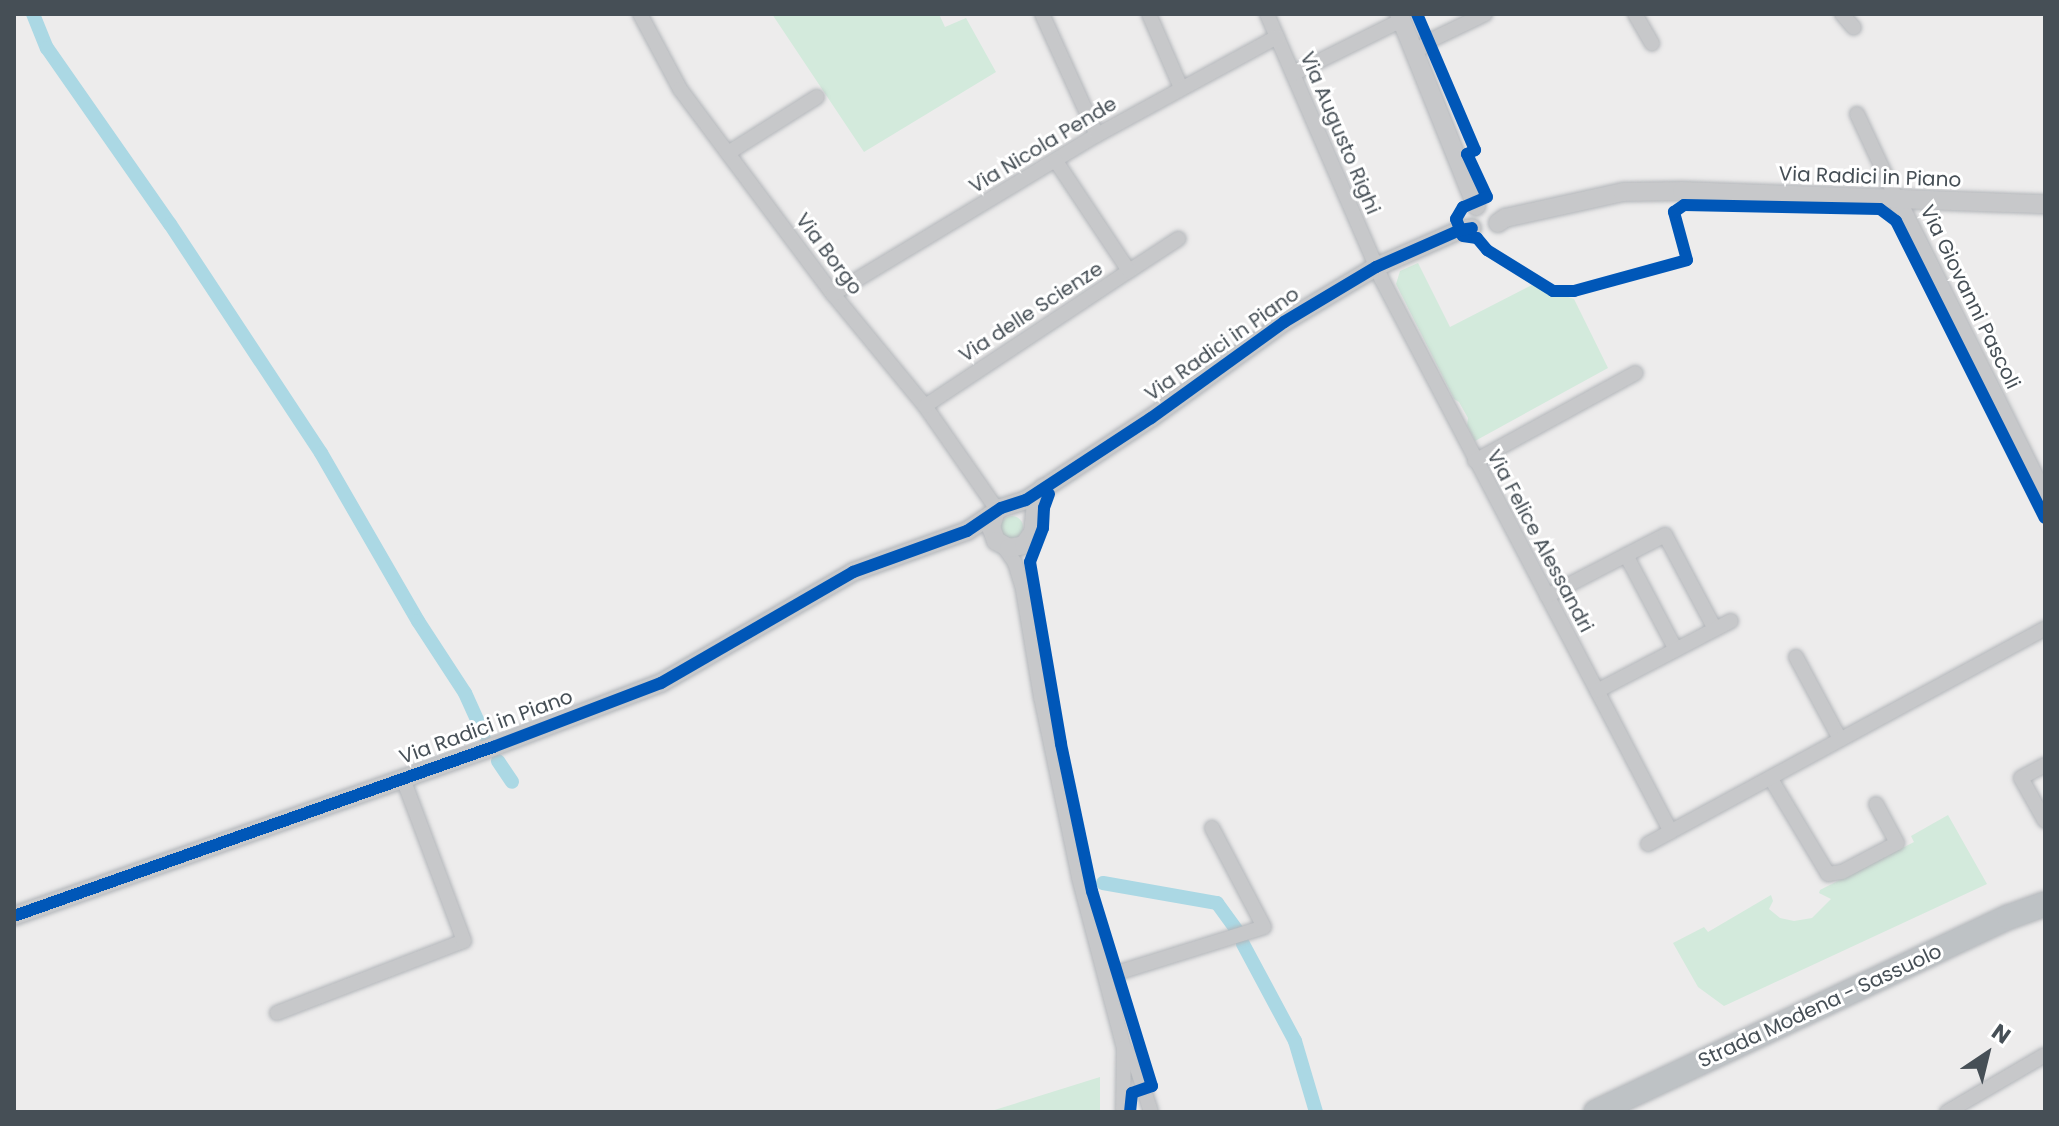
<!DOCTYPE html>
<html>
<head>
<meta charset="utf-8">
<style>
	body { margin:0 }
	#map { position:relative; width:2059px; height:1126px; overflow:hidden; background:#edecec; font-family:Poppins,sans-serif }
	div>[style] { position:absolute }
	.green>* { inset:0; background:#d3eadc }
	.round { border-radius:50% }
	.canal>* { height:14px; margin:-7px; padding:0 7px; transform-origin:7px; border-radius:7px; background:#abd8e4 }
	.roads { filter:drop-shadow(0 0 2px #b3b6ba) drop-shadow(0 0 2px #b3b6ba) }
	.minor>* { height:14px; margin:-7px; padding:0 7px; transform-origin:7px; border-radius:7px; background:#c7c8ca }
	.tertiary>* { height:18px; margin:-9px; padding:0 9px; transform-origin:9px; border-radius:9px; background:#c7c8ca }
	.trunk>* { height:24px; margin:-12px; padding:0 12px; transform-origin:12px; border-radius:12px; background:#bec2c5 }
	.cycleway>* { height:12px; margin:-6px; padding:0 6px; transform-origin:6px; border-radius:6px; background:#0057b8 }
	span { translate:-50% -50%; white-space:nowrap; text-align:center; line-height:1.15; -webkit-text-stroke:6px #fff; paint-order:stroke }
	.street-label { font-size:20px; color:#464f56 }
	.frame { position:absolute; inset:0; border:16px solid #464f56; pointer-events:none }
	.north { position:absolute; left:1947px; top:1014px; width:80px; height:80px; -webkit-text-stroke:6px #fff; paint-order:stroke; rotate:35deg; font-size:22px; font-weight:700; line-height:32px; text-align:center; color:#464f56 }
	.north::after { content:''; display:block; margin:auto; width:28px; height:36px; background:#464f56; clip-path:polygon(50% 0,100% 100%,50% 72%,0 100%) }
</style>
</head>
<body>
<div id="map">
	<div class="green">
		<i style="clip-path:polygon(772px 14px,939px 14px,945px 27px,966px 18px,996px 72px,864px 152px)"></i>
		<i style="clip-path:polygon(1418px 263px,1450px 327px,1532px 285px,1574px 299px,1608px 368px,1475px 441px,1467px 425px,1468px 418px,1459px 402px,1454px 399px,1396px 284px,1400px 271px)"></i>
		<i class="round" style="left:1001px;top:516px;width:22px;height:22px"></i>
		<i style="clip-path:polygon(1948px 815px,1987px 884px,1724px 1006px,1698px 987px,1673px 943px,1704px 927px,1708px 932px,1771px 895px,1773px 901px,1769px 909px,1780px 918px,1794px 921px,1812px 918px,1831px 899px,1819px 893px,1820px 890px,1914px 842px,1911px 836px)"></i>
		<i style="clip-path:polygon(1100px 1077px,1100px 1112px,988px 1112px)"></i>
	</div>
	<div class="canal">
		<i style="left:33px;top:14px;width:37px;rotate:68deg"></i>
		<i style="left:47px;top:48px;width:215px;rotate:55.1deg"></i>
		<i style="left:170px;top:224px;width:274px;rotate:56.6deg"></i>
		<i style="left:321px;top:453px;width:194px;rotate:60deg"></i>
		<i style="left:418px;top:621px;width:86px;rotate:56.9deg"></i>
		<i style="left:465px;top:693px;width:46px;rotate:65.7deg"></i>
		<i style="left:498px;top:761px;width:25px;rotate:56deg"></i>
		<i style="left:1103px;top:883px;width:116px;rotate:10deg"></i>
		<i style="left:1217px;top:903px;width:34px;rotate:54deg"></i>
		<i style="left:1243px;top:944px;width:110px;rotate:61.8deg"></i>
		<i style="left:1295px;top:1041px;width:74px;rotate:73.5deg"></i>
	</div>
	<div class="roads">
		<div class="minor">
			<i style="left:640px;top:14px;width:85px;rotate:61.9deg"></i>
			<i style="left:680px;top:89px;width:256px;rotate:53.3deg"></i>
			<i style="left:833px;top:294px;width:145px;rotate:50.6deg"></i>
			<i style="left:925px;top:406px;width:128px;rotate:55.2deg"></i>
			<i style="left:1042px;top:14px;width:133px;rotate:65.6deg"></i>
			<i style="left:1149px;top:14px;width:81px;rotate:66.6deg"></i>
			<i style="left:1267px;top:14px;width:288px;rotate:66.6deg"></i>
			<i style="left:1381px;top:278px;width:625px;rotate:62.37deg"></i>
			<i style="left:1635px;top:14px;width:34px;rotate:60deg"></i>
			<i style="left:1842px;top:14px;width:18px;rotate:49deg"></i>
			<i style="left:1416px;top:53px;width:18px;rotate:-43deg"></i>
			<i style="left:1429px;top:41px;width:62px;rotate:-25.7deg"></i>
			<i style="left:1293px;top:74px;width:122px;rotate:-26.4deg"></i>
			<i style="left:1857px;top:114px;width:97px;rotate:65deg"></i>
			<i style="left:728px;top:153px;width:105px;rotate:-32.2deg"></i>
			<i style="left:1129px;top:271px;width:59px;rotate:-33.1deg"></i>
			<i style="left:833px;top:294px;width:308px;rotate:-31.1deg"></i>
			<i style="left:1097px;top:135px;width:205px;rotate:-28.6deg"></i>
			<i style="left:925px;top:406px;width:245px;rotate:-33.5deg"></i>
			<i style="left:1129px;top:271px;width:132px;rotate:-123.6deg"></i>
			<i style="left:1475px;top:461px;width:183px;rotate:-28.7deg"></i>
			<i style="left:1004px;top:547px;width:19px;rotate:55deg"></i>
			<i style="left:1015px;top:563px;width:28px;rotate:73deg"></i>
			<i style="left:1023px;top:590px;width:109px;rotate:80.5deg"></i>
			<i style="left:1041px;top:697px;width:185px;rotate:78.1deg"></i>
			<i style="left:1079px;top:878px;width:176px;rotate:75.2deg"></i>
			<i style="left:1124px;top:1048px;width:64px;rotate:90.9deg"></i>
			<i style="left:1626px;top:555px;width:107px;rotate:62.2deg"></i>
			<i style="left:1547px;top:596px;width:133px;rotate:-27.3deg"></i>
			<i style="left:1665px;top:535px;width:106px;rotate:62deg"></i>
			<i style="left:1796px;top:657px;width:93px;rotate:61.8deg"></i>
			<i style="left:1597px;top:691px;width:151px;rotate:-27.6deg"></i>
			<i style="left:2045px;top:765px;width:27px;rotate:152deg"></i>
			<i style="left:2021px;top:778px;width:49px;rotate:60.8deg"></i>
			<i style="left:1771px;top:779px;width:111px;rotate:59deg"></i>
			<i style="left:1828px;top:874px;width:14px;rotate:-8deg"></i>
			<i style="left:1842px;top:872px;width:62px;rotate:-27.8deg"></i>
			<i style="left:1897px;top:843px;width:44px;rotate:-118.3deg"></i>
			<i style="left:1648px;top:844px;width:452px;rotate:-28.5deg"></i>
			<i style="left:1107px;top:976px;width:164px;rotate:-17.3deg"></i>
			<i style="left:1264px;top:927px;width:112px;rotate:-117.7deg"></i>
			<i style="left:277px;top:1013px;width:200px;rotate:-21.1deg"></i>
			<i style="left:464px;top:941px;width:173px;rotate:-110.6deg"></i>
			<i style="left:1124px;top:1048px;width:21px;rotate:55deg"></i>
			<i style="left:1136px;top:1065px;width:49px;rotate:72.3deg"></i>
			<i style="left:1947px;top:1112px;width:113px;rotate:-30.2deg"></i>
		</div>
		<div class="tertiary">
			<i style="left:1399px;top:14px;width:207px;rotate:68.1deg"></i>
			<i style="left:1898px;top:202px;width:330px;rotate:63.6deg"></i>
			<i style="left:1498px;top:223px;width:9px;rotate:-36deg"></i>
			<i style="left:1505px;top:218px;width:121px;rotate:-12.4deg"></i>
			<i style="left:1623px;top:192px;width:59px;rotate:-1deg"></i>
			<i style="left:1682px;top:191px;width:363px;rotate:2.1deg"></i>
			<i style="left:995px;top:514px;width:14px;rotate:107deg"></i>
			<i style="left:991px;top:527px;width:15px;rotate:70deg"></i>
			<i style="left:996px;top:541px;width:15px;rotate:28deg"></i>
			<i style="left:1009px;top:548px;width:15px;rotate:-11deg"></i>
			<i style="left:1024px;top:545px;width:16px;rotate:-55deg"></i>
			<i style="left:1033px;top:532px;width:29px;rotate:-84deg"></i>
			<i style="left:1036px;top:503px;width:17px;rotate:-65deg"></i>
			<i style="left:14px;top:916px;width:508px;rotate:-19.43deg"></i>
			<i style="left:493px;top:747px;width:180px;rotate:-20.9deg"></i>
			<i style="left:661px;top:683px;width:222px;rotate:-30deg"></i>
			<i style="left:853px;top:572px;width:121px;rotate:-19.8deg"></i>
			<i style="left:967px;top:531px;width:41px;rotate:-34.1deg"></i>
			<i style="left:1001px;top:508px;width:26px;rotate:-18deg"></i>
			<i style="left:1026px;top:500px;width:149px;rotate:-33.3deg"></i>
			<i style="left:1151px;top:418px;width:164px;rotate:-35.8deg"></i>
			<i style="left:1284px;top:322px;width:107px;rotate:-30.9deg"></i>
			<i style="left:1376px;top:267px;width:92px;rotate:-23.8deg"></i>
			<i style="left:1460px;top:230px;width:12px;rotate:-9deg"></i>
		</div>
		<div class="trunk">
			<i style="left:1596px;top:1112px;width:457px;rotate:-25.3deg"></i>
			<i style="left:2009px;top:917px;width:38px;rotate:-20deg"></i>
		</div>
	</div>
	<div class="cycleway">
		<i style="left:1417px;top:14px;width:148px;rotate:66.9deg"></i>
		<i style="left:1475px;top:150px;width:9px;rotate:153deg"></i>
		<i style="left:1467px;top:154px;width:47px;rotate:65.1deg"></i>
		<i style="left:1487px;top:197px;width:26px;rotate:157deg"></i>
		<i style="left:1463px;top:207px;width:14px;rotate:120deg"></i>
		<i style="left:1456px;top:219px;width:18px;rotate:68deg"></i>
		<i style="left:1463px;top:236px;width:14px;rotate:8deg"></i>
		<i style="left:1477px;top:238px;width:16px;rotate:50deg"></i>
		<i style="left:1487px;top:250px;width:78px;rotate:31.8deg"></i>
		<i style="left:1553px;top:291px;width:21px"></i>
		<i style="left:1574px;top:291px;width:117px;rotate:-15.3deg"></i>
		<i style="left:1687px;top:260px;width:50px;rotate:-105.2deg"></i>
		<i style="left:1674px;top:212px;width:12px;rotate:-35deg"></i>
		<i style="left:1684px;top:205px;width:196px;rotate:1.2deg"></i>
		<i style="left:1880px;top:209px;width:20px;rotate:37deg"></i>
		<i style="left:1896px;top:221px;width:332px;rotate:63.4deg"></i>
		<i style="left:1049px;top:494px;width:15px;rotate:110deg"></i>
		<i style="left:1044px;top:508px;width:20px;rotate:93deg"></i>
		<i style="left:1043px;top:528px;width:36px;rotate:111deg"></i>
		<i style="left:1030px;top:562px;width:185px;rotate:80.3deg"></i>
		<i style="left:1061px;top:744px;width:150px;rotate:78.1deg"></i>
		<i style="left:1092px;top:891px;width:204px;rotate:72.9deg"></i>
		<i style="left:1152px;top:1086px;width:21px;rotate:161deg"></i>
		<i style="left:1132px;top:1093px;width:19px;rotate:96deg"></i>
		<i style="left:14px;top:916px;width:508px;rotate:-19.43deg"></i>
		<i style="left:493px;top:747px;width:180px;rotate:-20.9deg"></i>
		<i style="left:661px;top:683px;width:222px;rotate:-30deg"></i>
		<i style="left:853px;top:572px;width:121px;rotate:-19.8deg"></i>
		<i style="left:967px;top:531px;width:41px;rotate:-34.1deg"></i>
		<i style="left:1001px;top:508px;width:26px;rotate:-18deg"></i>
		<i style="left:1026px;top:500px;width:149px;rotate:-33.3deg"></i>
		<i style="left:1151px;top:418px;width:164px;rotate:-35.8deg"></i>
		<i style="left:1284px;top:322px;width:107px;rotate:-30.9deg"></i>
		<i style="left:1376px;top:267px;width:92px;rotate:-23.8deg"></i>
		<i style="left:1460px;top:230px;width:12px;rotate:-9deg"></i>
	</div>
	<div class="street-label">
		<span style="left:1340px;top:133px;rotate:67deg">Via Augusto Righi</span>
		<span style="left:1043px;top:145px;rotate:-31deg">Via Nicola Pende</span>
		<span style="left:1870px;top:177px;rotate:2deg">Via Radici in Piano</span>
		<span style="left:829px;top:254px;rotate:53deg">Via Borgo</span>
		<span style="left:1970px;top:297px;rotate:64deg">Via Giovanni Pascoli</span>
		<span style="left:1031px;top:312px;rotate:-33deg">Via delle Scienze</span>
		<span style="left:1222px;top:344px;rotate:-35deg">Via Radici in Piano</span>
		<span style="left:1540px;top:541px;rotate:62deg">Via Felice Alessandri</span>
		<span style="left:486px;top:727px;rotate:-20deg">Via Radici in Piano</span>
		<span style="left:1820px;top:1006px;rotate:-25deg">Strada Modena - Sassuolo</span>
	</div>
	<div class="frame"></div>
	<div class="north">N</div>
</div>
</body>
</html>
